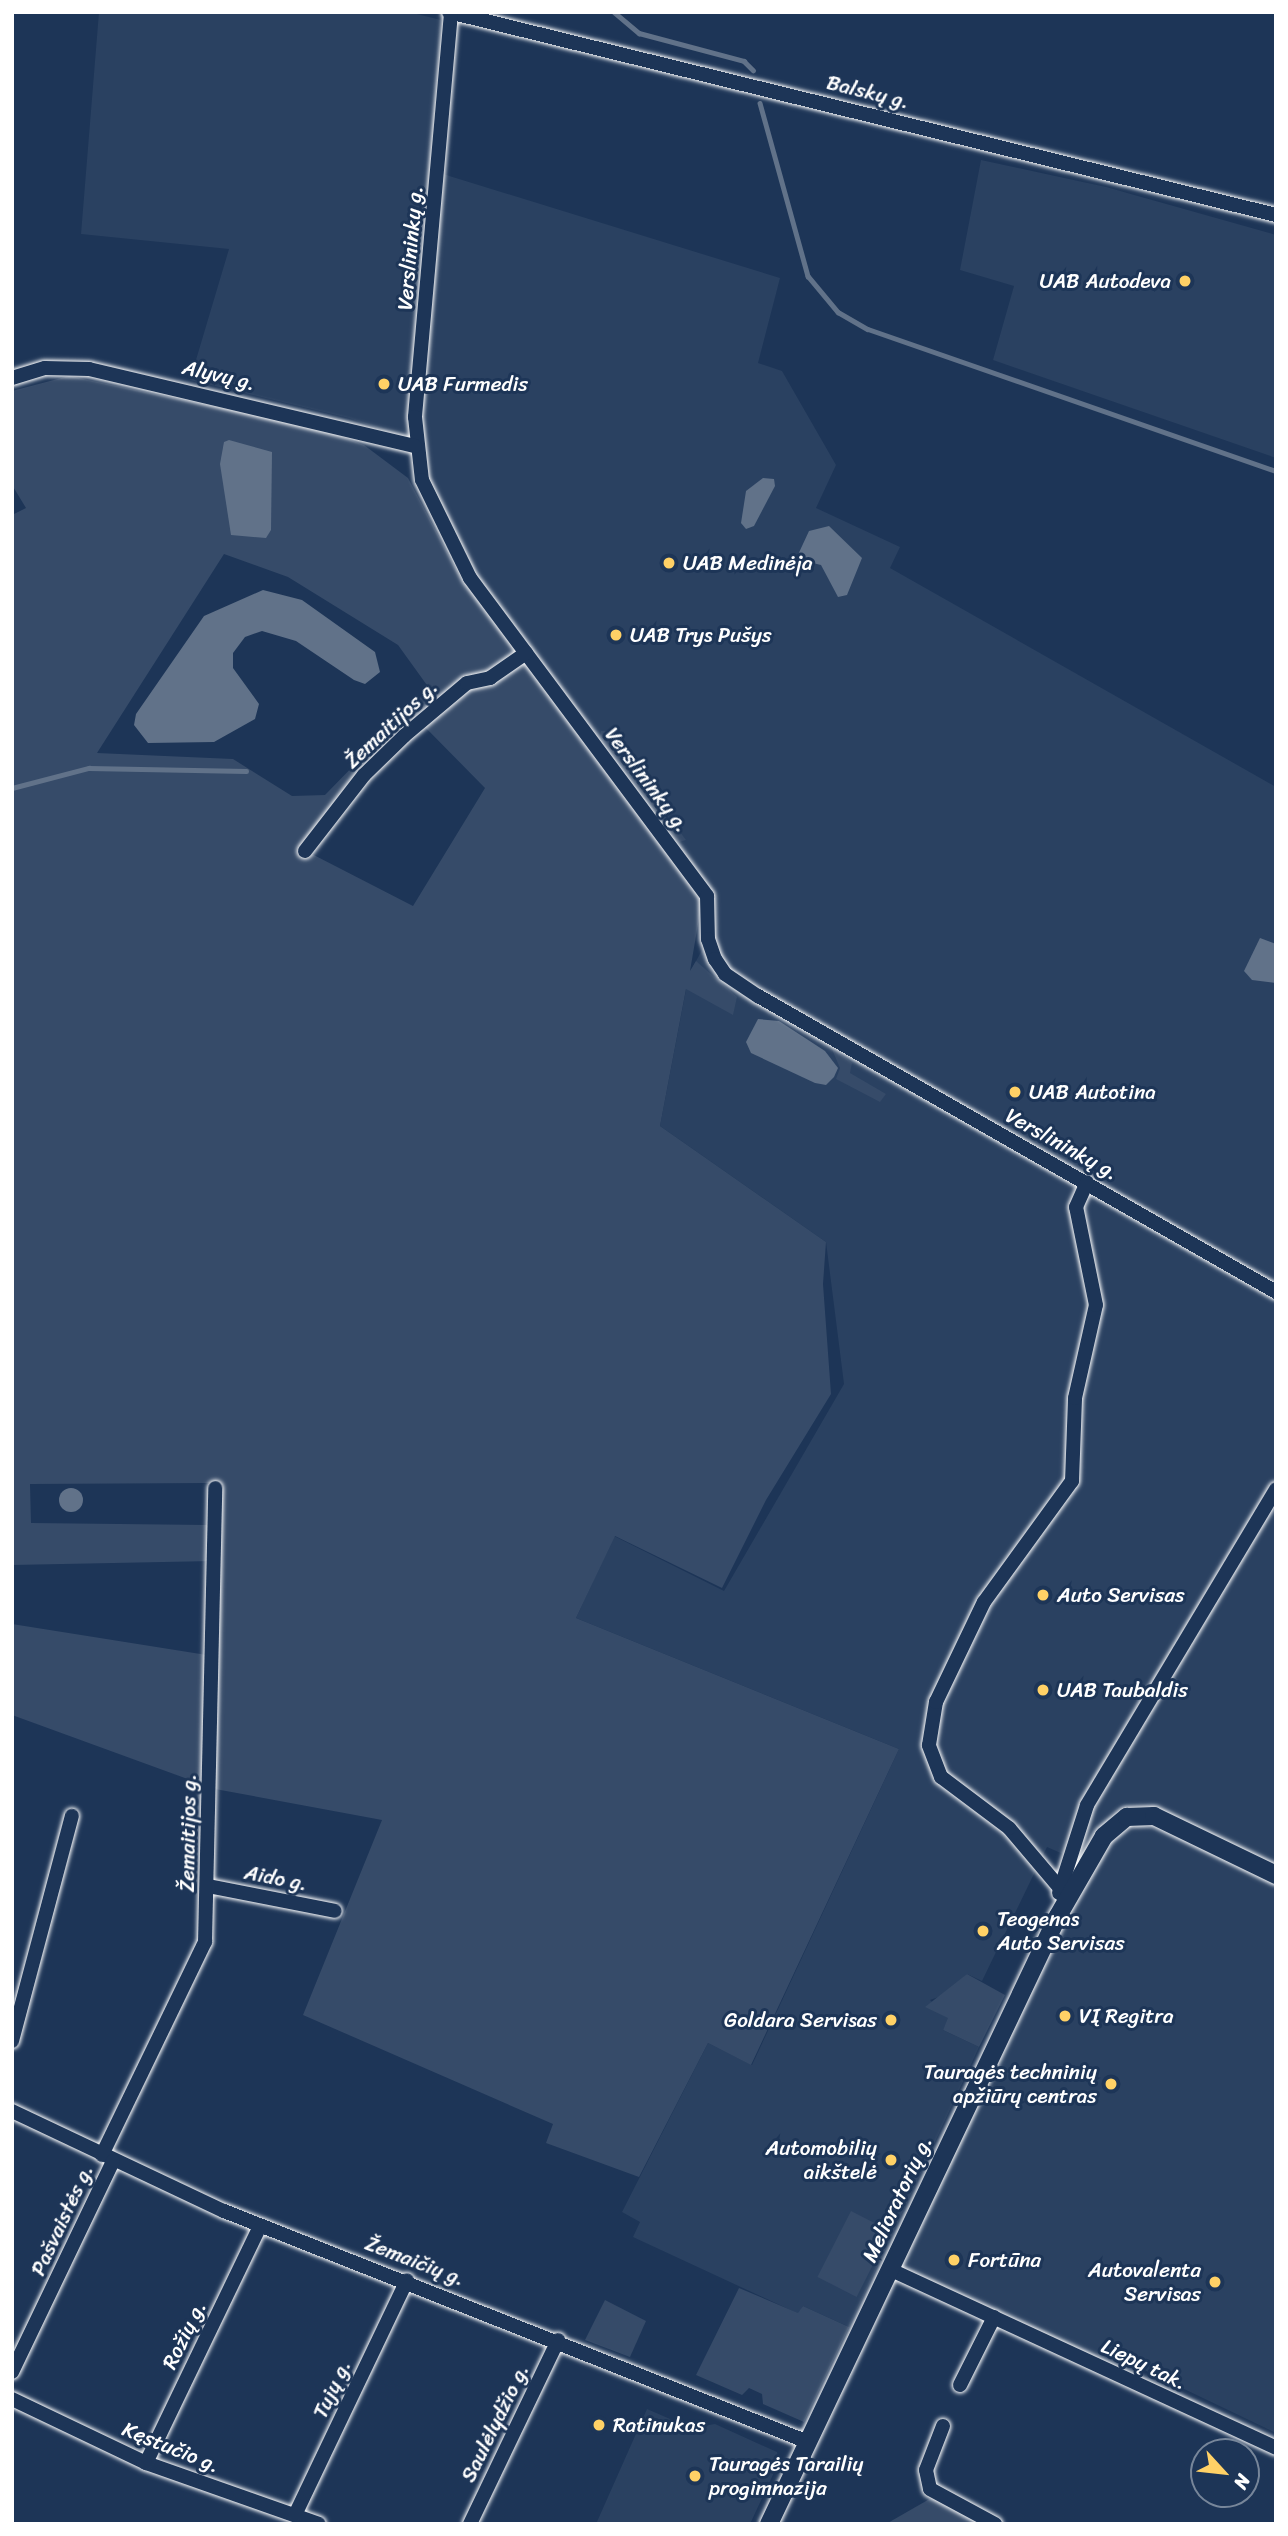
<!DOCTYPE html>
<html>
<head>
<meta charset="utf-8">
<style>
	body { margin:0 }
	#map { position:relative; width:1288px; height:2536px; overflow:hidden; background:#1d3557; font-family:Sriracha,sans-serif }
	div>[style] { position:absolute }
	.built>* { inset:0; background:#2a4161 }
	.green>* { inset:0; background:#364b69; transform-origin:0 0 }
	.water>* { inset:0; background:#617289 }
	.round { border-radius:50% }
	.stream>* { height:4.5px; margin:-2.25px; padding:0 2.25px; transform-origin:2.25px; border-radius:2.25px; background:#617289 }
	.roads { filter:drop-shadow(0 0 2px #fff) drop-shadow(0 0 2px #fff) }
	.minor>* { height:14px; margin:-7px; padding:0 7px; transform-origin:7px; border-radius:7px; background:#1d3557 }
	.major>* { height:18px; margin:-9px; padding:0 9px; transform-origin:9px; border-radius:9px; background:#1d3557 }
	.dots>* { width:19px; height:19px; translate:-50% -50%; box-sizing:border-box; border:4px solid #1d3557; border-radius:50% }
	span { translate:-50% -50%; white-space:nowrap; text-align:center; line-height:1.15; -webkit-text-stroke:6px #1d3557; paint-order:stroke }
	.street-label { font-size:21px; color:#fff }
	.poi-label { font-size:21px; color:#fff }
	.right { translate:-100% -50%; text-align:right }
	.left { translate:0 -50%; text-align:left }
	.frame { position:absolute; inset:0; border:14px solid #fff; pointer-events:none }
	.north { position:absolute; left:1190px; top:2438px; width:70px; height:70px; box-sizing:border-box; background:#1d3557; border:2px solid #77869a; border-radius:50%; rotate:117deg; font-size:19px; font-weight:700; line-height:28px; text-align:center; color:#fff }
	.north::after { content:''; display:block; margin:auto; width:24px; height:32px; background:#ffd166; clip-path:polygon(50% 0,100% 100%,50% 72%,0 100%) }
</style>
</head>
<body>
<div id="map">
	<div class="built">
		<i style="clip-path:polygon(99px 12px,409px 12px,441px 20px,430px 170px,780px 278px,758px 363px,782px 371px,836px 465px,816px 508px,900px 547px,890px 568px,1276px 787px,1276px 1865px,1147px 1806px,1124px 1806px,1112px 1814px,1079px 1861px,1047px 1847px,982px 1981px,967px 1974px,950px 1993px,930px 2000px,949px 2018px,943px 2030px,979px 2047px,849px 2327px,803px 2306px,799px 2314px,633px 2237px,640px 2222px,622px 2212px,708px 2043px,752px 2065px,899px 1749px,576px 1618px,614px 1536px,724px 1591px,844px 1384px,826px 1242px,660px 1126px,689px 974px,708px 939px,707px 896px,442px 529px,421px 455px,392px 433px,349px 418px,190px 380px,229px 249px,81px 234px)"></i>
		<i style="clip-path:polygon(981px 160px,1106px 187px,1276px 235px,1276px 458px,993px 360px,1014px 286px,960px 270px)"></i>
		<i style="clip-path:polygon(1141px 1825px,1187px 1839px,1276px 1885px,1276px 2433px,1142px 2369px,1131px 2381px,898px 2273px,1066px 1921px,1107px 1848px,1119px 1834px)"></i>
		<i style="clip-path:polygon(647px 2409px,691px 2428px,715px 2424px,777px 2452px,779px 2462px,750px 2524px,596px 2524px)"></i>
	</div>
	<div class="green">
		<i style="clip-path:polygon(evenodd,69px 376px,320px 429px,364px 445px,408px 478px,460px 577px,696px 891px,701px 907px,690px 971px,696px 961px,737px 997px,733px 1015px,686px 989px,660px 1126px,826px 1242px,823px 1284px,831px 1394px,766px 1500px,722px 1588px,615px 1536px,576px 1618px,899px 1749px,751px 2065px,708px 2043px,639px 2177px,546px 2143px,553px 2124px,303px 2015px,382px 1820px,215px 1789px,12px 1715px,12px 1624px,213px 1656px,214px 1561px,12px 1565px,12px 515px,26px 508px,12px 485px,12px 391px,69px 376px,224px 554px,288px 577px,398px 645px,429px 688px,325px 795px,292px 796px,233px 759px,97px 753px,224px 554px,69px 376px,420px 722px,485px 788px,413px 906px,306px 851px,420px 722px,69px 376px,209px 1483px,208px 1525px,31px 1523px,30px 1484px,209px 1483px)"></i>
		<i style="clip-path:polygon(601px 731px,605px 731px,686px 840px,679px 842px,600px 736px)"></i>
		<i style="clip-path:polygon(831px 1047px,852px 1063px,850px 1073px,886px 1094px,880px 1102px,836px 1079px,840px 1068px)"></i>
		<i style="clip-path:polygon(967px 1974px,1005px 1995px,979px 2047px,943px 2030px,948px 2018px,925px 2007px)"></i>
		<i style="left:851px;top:2211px;width:44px;height:74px;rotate:27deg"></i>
		<i style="clip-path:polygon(739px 2288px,798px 2313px,803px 2306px,849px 2327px,804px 2422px,763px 2404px,762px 2394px,749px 2388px,742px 2395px,696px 2375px)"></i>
		<i style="clip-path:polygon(605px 2300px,646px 2321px,630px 2357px,585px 2340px)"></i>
		<i style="clip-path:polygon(933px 2497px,986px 2524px,886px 2524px)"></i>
	</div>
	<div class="water">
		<i style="clip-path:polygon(229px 440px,272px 452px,271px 530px,266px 538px,231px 535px,220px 464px,224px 442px)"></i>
		<i style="clip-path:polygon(763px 478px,774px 479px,775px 486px,754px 526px,746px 529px,741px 523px,746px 491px)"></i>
		<i style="clip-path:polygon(829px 526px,862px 558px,847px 595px,838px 597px,821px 565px,796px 559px,809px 531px)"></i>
		<i style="clip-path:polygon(263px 590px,302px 600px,375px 652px,380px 672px,365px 684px,354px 680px,296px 641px,262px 631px,245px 637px,233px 653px,233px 668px,259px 704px,255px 719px,214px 742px,148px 743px,134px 725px,136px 714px,204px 616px)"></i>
		<i style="clip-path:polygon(1260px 938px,1276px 944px,1276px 983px,1252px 980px,1244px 971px)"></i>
		<i style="clip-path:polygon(758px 1019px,779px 1021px,825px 1051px,838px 1068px,834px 1077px,826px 1085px,815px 1083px,751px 1053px,746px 1042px)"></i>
		<i class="round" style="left:59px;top:1488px;width:24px;height:24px"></i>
	</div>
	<div class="stream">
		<i style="left:614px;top:12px;width:33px;rotate:40deg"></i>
		<i style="left:639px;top:33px;width:109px;rotate:14.9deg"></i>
		<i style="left:744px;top:61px;width:13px;rotate:45deg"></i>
		<i style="left:760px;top:103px;width:180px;rotate:74.5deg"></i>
		<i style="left:808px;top:276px;width:47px;rotate:50.2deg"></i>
		<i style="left:838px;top:312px;width:34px;rotate:30deg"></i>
		<i style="left:868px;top:329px;width:432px;rotate:19.2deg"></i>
		<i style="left:12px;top:788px;width:80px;rotate:-14.6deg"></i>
		<i style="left:89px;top:768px;width:157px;rotate:1.1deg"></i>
	</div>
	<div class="roads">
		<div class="minor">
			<i style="left:449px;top:12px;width:852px;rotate:13.79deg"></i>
			<i style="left:451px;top:13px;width:406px;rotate:95.1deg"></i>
			<i style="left:415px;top:417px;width:63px;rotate:83.7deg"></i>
			<i style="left:422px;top:480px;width:109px;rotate:63.9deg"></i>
			<i style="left:470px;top:578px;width:397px;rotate:53.3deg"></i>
			<i style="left:707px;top:896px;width:43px;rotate:88.7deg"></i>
			<i style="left:708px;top:939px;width:21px;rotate:71deg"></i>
			<i style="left:715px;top:959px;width:18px;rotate:56deg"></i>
			<i style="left:725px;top:974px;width:40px;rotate:34deg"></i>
			<i style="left:758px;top:996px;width:597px;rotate:29.74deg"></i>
			<i style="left:12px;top:378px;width:34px;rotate:-17deg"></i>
			<i style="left:45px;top:368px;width:44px;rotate:1.3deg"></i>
			<i style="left:89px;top:369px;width:335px;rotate:13.3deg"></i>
			<i style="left:305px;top:851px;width:96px;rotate:-52.2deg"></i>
			<i style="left:364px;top:775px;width:56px;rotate:-44.3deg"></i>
			<i style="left:404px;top:736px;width:82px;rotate:-40.1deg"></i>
			<i style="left:467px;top:683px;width:24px;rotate:-12deg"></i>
			<i style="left:490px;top:678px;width:44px;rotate:-34.8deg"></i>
			<i style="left:208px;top:1886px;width:129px;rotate:11.1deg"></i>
			<i style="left:1059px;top:1887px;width:77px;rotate:-130.3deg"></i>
			<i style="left:1009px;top:1828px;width:85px;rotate:-143.1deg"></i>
			<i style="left:941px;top:1777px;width:34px;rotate:-111deg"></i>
			<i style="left:929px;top:1745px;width:44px;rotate:-80.8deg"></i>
			<i style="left:936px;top:1702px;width:111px;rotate:-64.4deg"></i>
			<i style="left:984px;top:1602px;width:150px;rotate:-54deg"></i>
			<i style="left:1072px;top:1481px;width:83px;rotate:-87.9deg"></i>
			<i style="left:1075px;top:1398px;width:95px;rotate:-77.3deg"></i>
			<i style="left:1096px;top:1305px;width:100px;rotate:-101.5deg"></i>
			<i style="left:1076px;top:1207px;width:27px;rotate:-66deg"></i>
			<i style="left:1059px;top:1893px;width:92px;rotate:-72.3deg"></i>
			<i style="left:1087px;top:1805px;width:368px;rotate:-59.1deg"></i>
			<i style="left:12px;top:2041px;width:233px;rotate:-75.1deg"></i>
			<i style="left:12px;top:2111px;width:234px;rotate:25.3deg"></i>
			<i style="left:224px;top:2211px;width:628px;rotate:21.58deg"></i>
			<i style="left:102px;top:2155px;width:237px;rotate:-64.2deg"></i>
			<i style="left:205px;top:1942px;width:454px;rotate:-88.7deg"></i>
			<i style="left:889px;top:2269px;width:426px;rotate:24.8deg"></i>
			<i style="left:12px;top:2372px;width:234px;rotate:-64.4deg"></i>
			<i style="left:960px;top:2385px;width:76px;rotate:-63.4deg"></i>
			<i style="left:12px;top:2399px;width:148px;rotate:25.5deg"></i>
			<i style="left:146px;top:2463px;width:183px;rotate:19.4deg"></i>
			<i style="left:943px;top:2426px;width:47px;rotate:111.1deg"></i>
			<i style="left:926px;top:2470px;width:19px;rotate:78deg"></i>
			<i style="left:930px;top:2489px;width:74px;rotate:28.3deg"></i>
			<i style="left:146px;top:2463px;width:263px;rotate:-64.3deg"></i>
			<i style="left:295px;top:2515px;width:260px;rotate:-64.5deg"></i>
			<i style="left:470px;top:2524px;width:204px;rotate:-64.4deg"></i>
		</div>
		<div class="major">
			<i style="left:769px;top:2524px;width:673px;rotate:-64.58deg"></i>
			<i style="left:1058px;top:1916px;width:92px;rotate:-60.1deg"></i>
			<i style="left:1104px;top:1836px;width:30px;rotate:-40deg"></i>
			<i style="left:1127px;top:1817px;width:27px;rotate:-2deg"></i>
			<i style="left:1154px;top:1816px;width:136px;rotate:25.8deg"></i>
		</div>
	</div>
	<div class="dots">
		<i style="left:1185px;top:281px;background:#ffd166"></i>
		<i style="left:384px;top:384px;background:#ffd166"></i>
		<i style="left:669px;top:563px;background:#ffd166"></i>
		<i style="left:616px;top:635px;background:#ffd166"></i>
		<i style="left:1015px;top:1092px;background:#ffd166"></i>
		<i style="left:1043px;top:1595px;background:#ffd166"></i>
		<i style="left:1043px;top:1690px;background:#ffd166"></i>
		<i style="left:983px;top:1931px;background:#ffd166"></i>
		<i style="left:1065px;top:2016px;background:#ffd166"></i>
		<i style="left:891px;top:2020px;background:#ffd166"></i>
		<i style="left:1111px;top:2084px;background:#ffd166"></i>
		<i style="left:891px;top:2160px;background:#ffd166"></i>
		<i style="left:954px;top:2260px;background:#ffd166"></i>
		<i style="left:1215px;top:2282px;background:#ffd166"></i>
		<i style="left:599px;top:2425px;background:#ffd166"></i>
		<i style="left:695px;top:2476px;background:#ffd166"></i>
	</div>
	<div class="street-label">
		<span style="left:868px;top:92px;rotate:14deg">Balskų g.</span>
		<span style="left:410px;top:248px;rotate:-85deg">Verslininkų g.</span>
		<span style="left:219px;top:375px;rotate:13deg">Alyvų g.</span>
		<span style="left:391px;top:724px;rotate:-43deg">Žemaitijos g.</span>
		<span style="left:647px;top:780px;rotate:53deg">Verslininkų g.</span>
		<span style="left:1062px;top:1144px;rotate:29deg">Verslininkų g.</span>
		<span style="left:188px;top:1833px;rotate:-89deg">Žemaitijos g.</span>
		<span style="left:276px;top:1878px;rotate:11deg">Aido g.</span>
		<span style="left:897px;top:2199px;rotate:-65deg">Melioratorių g.</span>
		<span style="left:62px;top:2220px;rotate:-65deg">Pašvaistės g.</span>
		<span style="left:415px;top:2261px;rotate:21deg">Žemaičių g.</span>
		<span style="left:184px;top:2335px;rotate:-64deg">Rožių g.</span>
		<span style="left:1144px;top:2364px;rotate:25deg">Liepų tak.</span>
		<span style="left:332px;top:2389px;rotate:-65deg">Tujų g.</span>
		<span style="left:495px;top:2423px;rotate:-64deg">Saulėlydžio g.</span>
		<span style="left:171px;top:2447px;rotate:22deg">Kęstučio g.</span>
	</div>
	<div class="poi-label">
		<span class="right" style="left:1171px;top:281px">UAB Autodeva</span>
		<span class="left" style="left:398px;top:384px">UAB Furmedis</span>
		<span class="left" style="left:683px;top:563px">UAB Medinėja</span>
		<span class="left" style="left:630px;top:635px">UAB Trys Pušys</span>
		<span class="left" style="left:1029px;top:1092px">UAB Autotina</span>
		<span class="left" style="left:1057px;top:1595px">Auto Servisas</span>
		<span class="left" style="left:1057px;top:1690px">UAB Taubaldis</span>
		<span class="left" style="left:997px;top:1931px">Teogenas<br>Auto Servisas</span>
		<span class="left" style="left:1079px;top:2016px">VĮ Regitra</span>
		<span class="right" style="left:877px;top:2020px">Goldara Servisas</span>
		<span class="right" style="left:1097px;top:2084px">Tauragės techninių<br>apžiūrų centras</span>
		<span class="right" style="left:877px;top:2160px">Automobilių<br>aikštelė</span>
		<span class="left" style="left:968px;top:2260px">Fortūna</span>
		<span class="right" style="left:1201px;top:2282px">Autovalenta<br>Servisas</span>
		<span class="left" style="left:613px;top:2425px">Ratinukas</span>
		<span class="left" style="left:709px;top:2476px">Tauragės Tarailių<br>progimnazija</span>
	</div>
	<div class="frame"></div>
	<div class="north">N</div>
</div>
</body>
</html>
